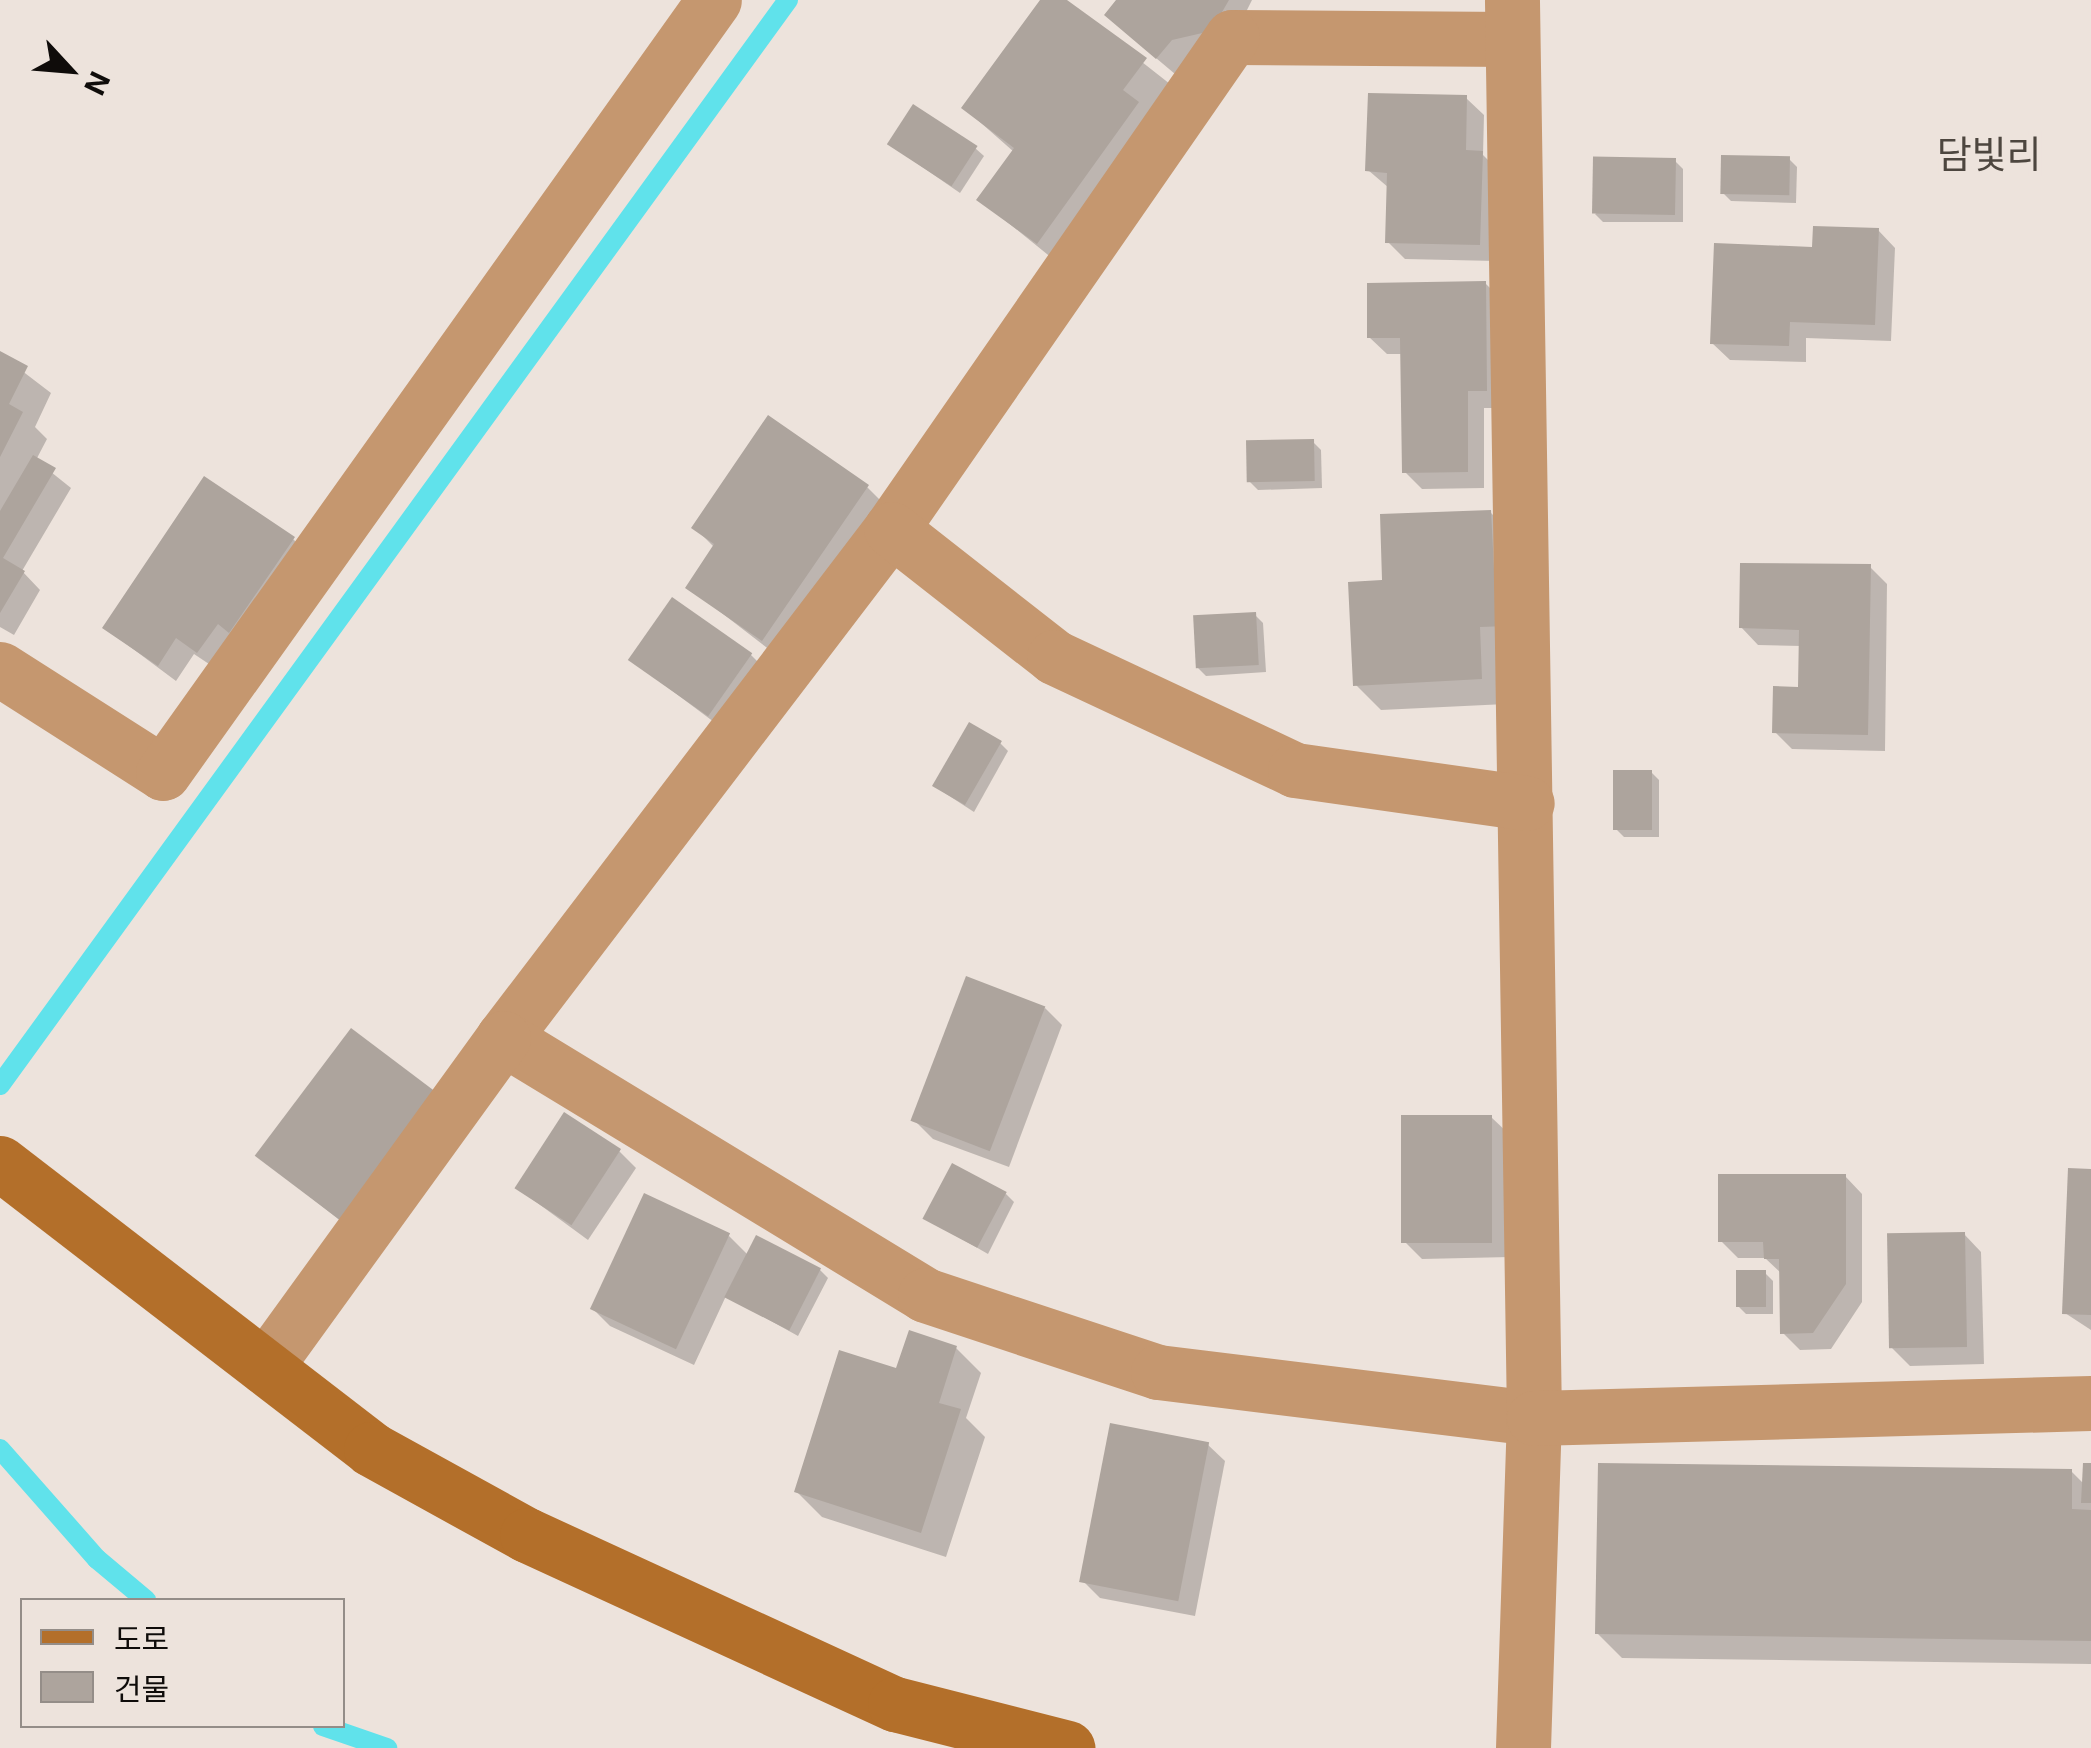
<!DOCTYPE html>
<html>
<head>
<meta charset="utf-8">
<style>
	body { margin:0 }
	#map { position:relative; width:2091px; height:1748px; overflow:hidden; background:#ede3dc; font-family:Inter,"Noto Sans KR",sans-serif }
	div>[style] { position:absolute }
	.shadow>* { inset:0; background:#0003 }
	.stream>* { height:20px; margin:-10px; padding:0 10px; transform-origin:10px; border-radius:10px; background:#60e2eb }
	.building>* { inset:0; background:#ada49d; transform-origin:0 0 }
	.street>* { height:55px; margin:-27.5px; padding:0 27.5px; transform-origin:27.5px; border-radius:27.5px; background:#c5976f }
	.secondary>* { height:55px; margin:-27.5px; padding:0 27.5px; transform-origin:27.5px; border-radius:27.5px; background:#b36f2a }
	span { translate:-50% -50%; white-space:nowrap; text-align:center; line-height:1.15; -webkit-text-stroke:10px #ede3dc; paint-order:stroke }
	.quarter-label { font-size:38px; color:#4d463f }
	.legend { position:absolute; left:20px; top:1598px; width:325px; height:130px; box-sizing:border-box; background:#ede3dc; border:2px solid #948d88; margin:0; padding:12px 18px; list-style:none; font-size:30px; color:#0f0c0a }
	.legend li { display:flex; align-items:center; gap:20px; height:50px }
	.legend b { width:50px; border:2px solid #948d88 }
	.north { position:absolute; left:20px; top:20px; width:100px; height:100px; -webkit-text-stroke:8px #ede3dc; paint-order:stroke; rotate:116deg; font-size:28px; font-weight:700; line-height:40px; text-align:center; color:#0f0c0a }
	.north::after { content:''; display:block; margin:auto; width:35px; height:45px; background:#0f0c0a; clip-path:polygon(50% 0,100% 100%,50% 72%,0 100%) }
</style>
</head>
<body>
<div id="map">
	<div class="shadow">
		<i style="clip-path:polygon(1043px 0,1063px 0,1170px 84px,1063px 267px,980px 200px,1014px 152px,964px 108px)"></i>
		<i style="clip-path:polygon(1120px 0,1252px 0,1228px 48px,1175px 74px,1124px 31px)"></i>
		<i style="clip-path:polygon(1466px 98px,1484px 115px,1483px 155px,1499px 171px,1496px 261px,1405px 259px,1388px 242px,1389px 188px,1368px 170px)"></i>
		<i style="clip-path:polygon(889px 144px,975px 148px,984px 156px,960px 193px)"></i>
		<i style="clip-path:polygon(1789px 159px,1797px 167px,1796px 203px,1731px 201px,1723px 193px)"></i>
		<i style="clip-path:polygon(1675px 161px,1683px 169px,1683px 222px,1603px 222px,1595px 214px)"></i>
		<i style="clip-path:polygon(1878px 230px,1895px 248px,1891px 341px,1806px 338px,1806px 362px,1730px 360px,1712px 343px,1814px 249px)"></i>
		<i style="clip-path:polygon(1485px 283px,1502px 300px,1503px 408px,1484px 408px,1484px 488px,1422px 489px,1405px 472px,1403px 354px,1387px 354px,1369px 337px)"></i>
		<i style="clip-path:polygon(0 354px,51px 393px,35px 427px,47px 439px,36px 460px,71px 488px,22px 571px,40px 590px,14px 635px,0 627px)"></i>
		<i style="clip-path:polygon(1313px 442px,1321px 450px,1322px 488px,1258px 490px,1250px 482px)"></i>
		<i style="clip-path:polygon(867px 487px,892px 512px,788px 664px,688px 587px,714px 547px,694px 527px)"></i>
		<i style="clip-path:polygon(1490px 512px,1515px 537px,1506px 704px,1381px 710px,1356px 685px)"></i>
		<i style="clip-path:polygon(293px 539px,310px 556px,215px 668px,194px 654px,176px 681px,105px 628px)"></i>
		<i style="clip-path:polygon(1870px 567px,1887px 584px,1885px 751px,1792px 749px,1775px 732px,1801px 690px,1802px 646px,1758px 645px,1741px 627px)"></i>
		<i style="clip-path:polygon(1255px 615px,1263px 623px,1266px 672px,1206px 676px,1198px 668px)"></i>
		<i style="clip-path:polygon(751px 655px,768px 672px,726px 731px,631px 660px)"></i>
		<i style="clip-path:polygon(1000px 743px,1008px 751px,974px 812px,934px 786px)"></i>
		<i style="clip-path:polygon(1651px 772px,1659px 780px,1659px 837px,1624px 837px,1616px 829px)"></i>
		<i style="clip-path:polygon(1045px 1008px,1062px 1025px,1009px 1167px,933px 1139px,916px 1122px)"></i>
		<i style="clip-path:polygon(352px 1031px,370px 1244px,258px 1156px)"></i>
		<i style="clip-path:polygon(1491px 1117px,1509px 1134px,1510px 1257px,1422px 1259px,1404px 1241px)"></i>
		<i style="clip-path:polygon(619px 1151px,636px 1168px,588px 1240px,517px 1188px)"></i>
		<i style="clip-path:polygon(2091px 1171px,2091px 1330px,2065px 1313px)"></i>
		<i style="clip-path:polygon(1845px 1176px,1862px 1194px,1862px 1302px,1831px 1349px,1800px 1350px,1782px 1332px,1782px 1274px,1765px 1258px,1738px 1258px,1721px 1241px)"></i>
		<i style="clip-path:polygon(1006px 1194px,1014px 1202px,988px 1254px,927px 1219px)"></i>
		<i style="clip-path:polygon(1964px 1234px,1981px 1252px,1984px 1364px,1910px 1366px,1892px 1348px)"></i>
		<i style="clip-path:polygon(729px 1236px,748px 1255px,820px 1270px,828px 1278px,798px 1336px,726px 1296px,694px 1365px,610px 1326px,593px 1309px)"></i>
		<i style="clip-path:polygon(1765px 1273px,1773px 1281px,1773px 1314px,1746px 1314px,1738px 1306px)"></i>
		<i style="clip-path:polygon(956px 1348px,981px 1373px,966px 1418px,985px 1437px,946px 1557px,822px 1517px,797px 1492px,898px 1372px)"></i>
		<i style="clip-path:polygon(1207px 1444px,1225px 1461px,1195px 1616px,1100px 1598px,1083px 1581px)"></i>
		<i style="clip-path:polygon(2091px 1466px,2091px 1664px,1622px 1658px,1597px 1633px,2071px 1471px,2084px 1484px)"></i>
	</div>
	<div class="stream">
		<i style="left:0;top:1085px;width:1341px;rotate:-54.01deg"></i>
		<i style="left:0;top:1449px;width:147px;rotate:48.6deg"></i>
		<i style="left:97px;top:1559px;width:64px;rotate:39.9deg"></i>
		<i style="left:323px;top:1726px;width:68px;rotate:19deg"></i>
	</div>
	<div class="building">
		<i style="clip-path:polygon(1040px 0,1067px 0,1147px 58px,1123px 90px,1139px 102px,1037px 244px,976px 200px,1014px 148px,961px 108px)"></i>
		<i style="clip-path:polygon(1116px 0,1229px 0,1211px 31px,1172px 40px,1156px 59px,1104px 15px)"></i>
		<i style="clip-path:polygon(1368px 93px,1467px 95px,1466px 150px,1483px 151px,1480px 245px,1385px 243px,1387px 173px,1365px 171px)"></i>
		<i style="left:913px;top:104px;width:77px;height:48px;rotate:33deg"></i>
		<i style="left:1721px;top:155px;width:69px;height:39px;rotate:1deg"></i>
		<i style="left:1676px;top:158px;width:57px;height:83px;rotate:91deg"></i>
		<i style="clip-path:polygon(1813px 226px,1879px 228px,1875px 325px,1790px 322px,1789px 346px,1710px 344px,1714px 243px,1812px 247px)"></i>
		<i style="clip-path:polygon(1486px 281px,1487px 391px,1468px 391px,1468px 472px,1402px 473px,1400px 338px,1367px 338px,1367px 283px)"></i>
		<i style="clip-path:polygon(0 351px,28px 366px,9px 404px,23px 412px,0 457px)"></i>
		<i style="clip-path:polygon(768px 415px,869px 485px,762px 641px,685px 588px,714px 544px,691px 528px)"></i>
		<i style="left:1314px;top:439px;width:42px;height:68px;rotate:89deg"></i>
		<i style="clip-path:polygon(33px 455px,56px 468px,3px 558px,25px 571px,0 613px,0 511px)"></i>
		<i style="clip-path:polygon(204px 476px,295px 537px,229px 633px,218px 624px,197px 653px,176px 638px,158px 666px,102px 628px)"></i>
		<i style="clip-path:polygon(1491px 510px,1494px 569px,1507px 626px,1480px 627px,1482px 679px,1353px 686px,1348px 582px,1382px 580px,1380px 514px)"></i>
		<i style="clip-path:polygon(1740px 563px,1871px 564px,1868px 735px,1772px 733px,1773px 686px,1798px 687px,1799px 630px,1739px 628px)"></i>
		<i style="left:672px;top:597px;width:98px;height:77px;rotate:35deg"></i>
		<i style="left:1256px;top:612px;width:53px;height:63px;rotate:87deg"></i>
		<i style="left:969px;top:722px;width:38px;height:74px;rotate:30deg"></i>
		<i style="left:1652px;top:770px;width:60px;height:39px;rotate:90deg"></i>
		<i style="left:966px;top:976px;width:85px;height:155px;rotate:21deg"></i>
		<i style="left:351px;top:1028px;width:122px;height:160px;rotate:37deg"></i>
		<i style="left:564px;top:1112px;width:68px;height:91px;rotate:33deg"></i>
		<i style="left:1401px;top:1115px;width:91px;height:128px"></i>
		<i style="left:952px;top:1163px;width:62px;height:63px;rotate:28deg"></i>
		<i style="clip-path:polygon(2068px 1168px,2091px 1169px,2091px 1315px,2062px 1314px)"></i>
		<i style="clip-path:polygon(1718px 1174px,1846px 1174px,1846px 1284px,1813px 1333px,1780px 1334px,1779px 1259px,1764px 1259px,1763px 1242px,1718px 1242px)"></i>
		<i style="left:644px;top:1193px;width:95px;height:128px;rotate:25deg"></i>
		<i style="left:1965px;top:1232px;width:115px;height:78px;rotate:89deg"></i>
		<i style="left:756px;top:1235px;width:73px;height:70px;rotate:27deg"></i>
		<i style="left:1736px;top:1270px;width:30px;height:37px"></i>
		<i style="clip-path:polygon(909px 1330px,957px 1346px,939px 1403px,961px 1409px,921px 1533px,794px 1492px,839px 1350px,896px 1368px)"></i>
		<i style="left:1110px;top:1423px;width:101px;height:162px;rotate:11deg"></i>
		<i style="clip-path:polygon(1598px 1463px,2072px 1469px,2072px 1509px,2091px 1510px,2091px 1641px,1595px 1634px)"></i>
		<i style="clip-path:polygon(2083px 1463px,2091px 1463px,2091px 1503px,2081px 1503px)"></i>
	</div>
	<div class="street">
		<i style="left:1511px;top:39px;width:279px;rotate:-179.6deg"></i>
		<i style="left:1232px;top:37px;width:599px;rotate:124.73deg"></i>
		<i style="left:891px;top:529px;width:640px;rotate:127.32deg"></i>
		<i style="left:503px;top:1038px;width:494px;rotate:31.3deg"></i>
		<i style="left:925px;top:1295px;width:245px;rotate:18.3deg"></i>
		<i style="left:1158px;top:1372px;width:379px;rotate:7deg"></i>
		<i style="left:1534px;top:1418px;width:1418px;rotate:-90.89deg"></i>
		<i style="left:891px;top:529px;width:207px;rotate:38.1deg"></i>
		<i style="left:1054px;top:657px;width:266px;rotate:25.1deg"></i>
		<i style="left:1295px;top:770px;width:234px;rotate:8.1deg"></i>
		<i style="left:0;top:669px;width:193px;rotate:32.5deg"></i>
		<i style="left:163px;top:773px;width:949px;rotate:-54.52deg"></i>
		<i style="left:265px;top:1367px;width:406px;rotate:-54.1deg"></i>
		<i style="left:1523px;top:1748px;width:330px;rotate:-88.1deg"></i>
		<i style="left:1534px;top:1418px;width:557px;rotate:-1.54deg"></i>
	</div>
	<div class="secondary">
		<i style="left:0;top:1163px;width:468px;rotate:37.6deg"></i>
		<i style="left:371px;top:1449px;width:178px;rotate:28.9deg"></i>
		<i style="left:527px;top:1535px;width:405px;rotate:24.7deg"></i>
		<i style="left:895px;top:1704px;width:178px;rotate:14.3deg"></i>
	</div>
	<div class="quarter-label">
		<span style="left:1989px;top:155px">담빛리</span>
	</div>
	<ul class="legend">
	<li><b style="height:12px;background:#b36f2a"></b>도로</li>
	<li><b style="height:28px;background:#ada49d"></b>건물</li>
	</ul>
	<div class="north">N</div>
</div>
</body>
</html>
